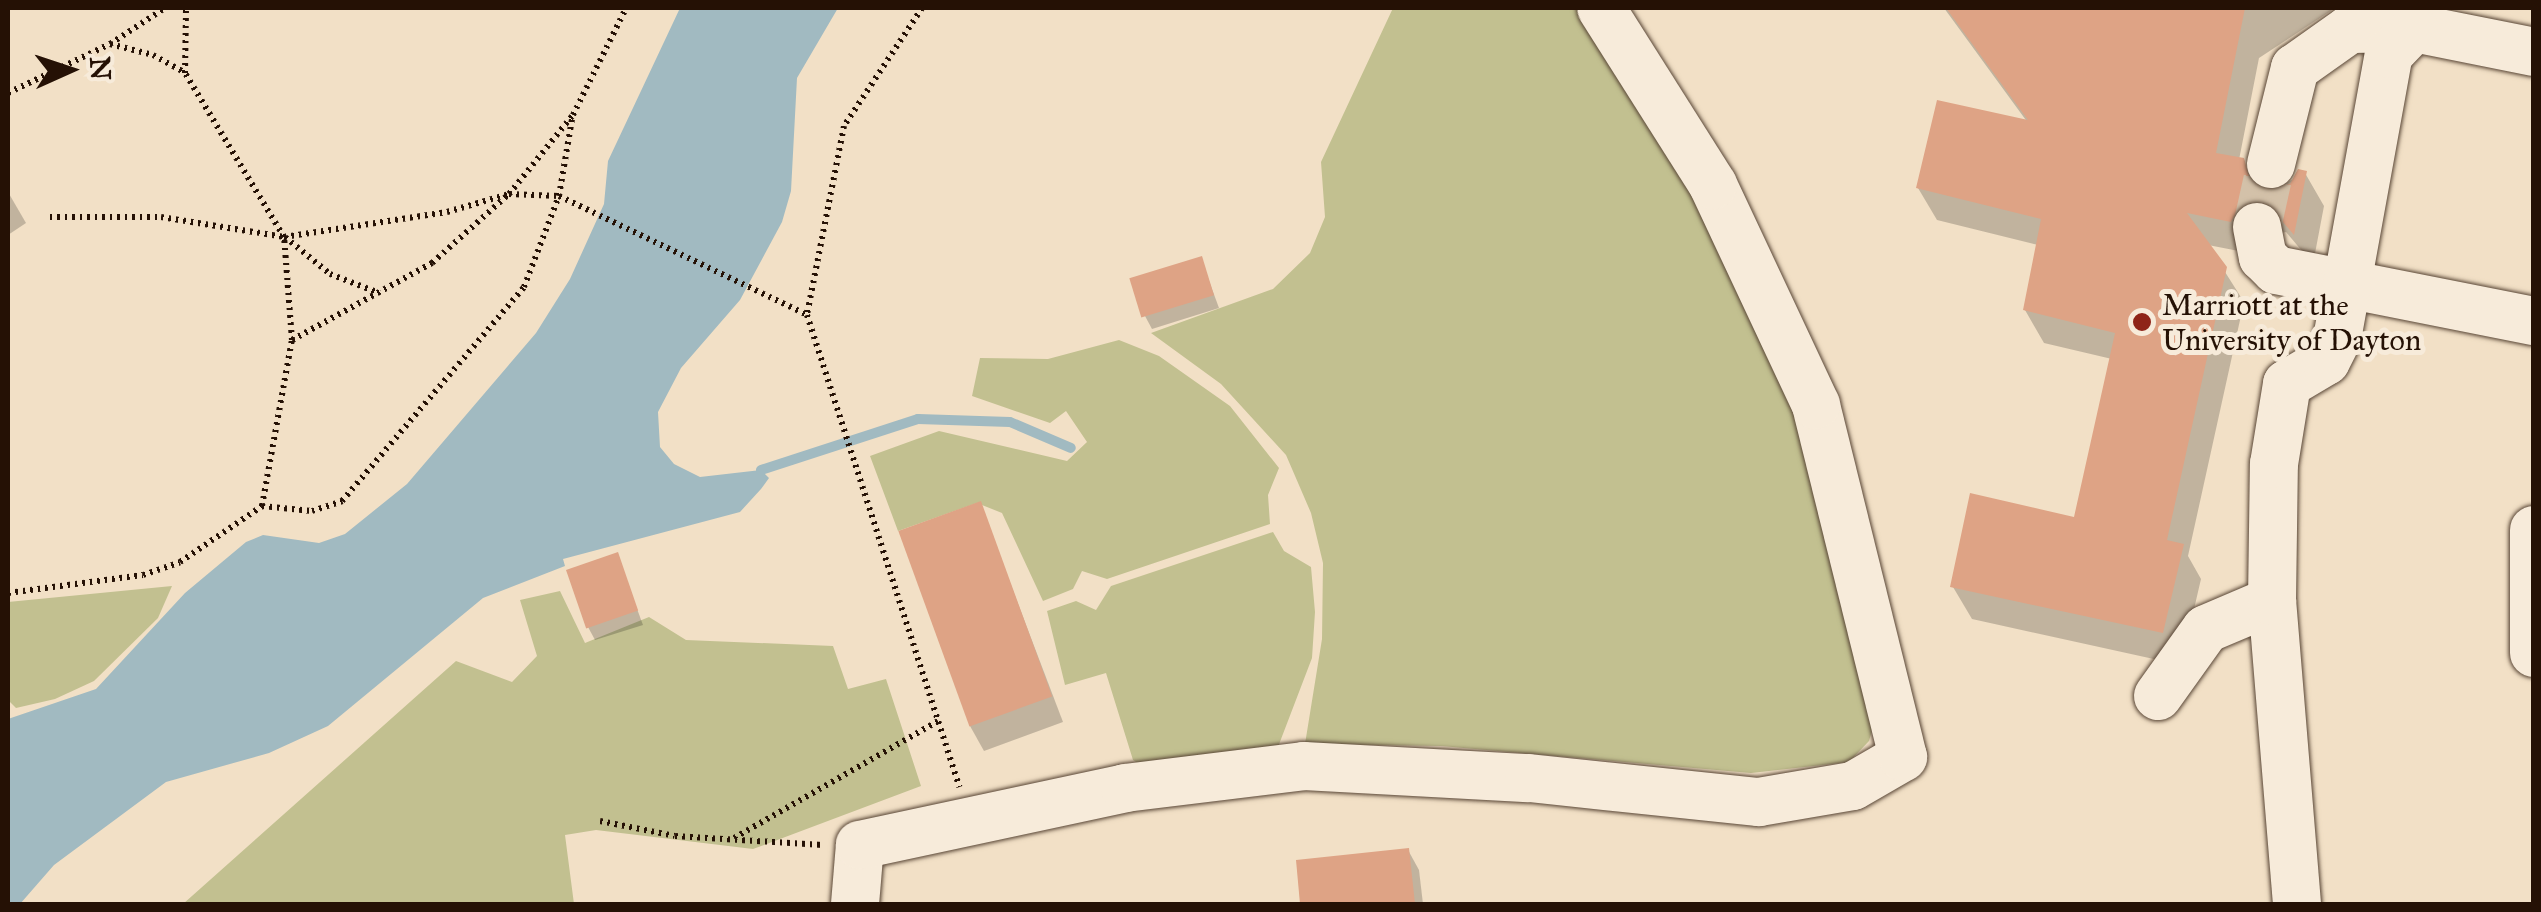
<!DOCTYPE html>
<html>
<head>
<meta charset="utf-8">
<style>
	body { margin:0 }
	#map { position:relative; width:2541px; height:912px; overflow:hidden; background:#f2e0c6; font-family:"IM FELL Great Primer",serif }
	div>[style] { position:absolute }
	.green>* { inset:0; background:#c2c090 }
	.water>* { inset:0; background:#a1bac1 }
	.shadow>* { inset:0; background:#0003 }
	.stream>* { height:10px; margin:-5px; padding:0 5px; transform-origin:5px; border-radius:5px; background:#a1bac1 }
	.building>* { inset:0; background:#dea385; transform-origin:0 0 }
	.minor-tunnel>* { height:48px; margin-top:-24px; transform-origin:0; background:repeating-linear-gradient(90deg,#d3c1a9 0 48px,transparent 0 72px) }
	.path>* { height:6px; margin-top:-3px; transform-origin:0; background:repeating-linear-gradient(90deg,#251105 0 2.5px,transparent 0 7.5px) }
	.roads { filter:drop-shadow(0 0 2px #584535) drop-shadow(0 0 2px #584535) }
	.minor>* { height:48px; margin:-24px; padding:0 24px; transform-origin:24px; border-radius:24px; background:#f7ebda }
	.dots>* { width:28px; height:28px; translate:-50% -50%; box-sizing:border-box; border:5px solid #f7ebda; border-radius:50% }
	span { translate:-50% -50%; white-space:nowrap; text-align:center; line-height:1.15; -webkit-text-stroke:10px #f7ebda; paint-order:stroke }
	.poi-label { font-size:30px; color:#251105 }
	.left { translate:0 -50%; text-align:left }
	.frame { position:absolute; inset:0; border:10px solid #251105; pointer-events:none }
	.north { position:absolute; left:20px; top:20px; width:100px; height:100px; -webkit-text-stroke:8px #f7ebda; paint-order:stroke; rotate:87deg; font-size:28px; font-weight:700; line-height:40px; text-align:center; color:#251105 }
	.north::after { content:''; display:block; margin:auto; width:35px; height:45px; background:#251105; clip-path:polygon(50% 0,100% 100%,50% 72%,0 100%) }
</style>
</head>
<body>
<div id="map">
	<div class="green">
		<i style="clip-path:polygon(1393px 8px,1577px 8px,1697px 190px,1800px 420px,1880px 703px,1869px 741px,1849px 762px,1751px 773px,1441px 746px,1305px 744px,1322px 639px,1323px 563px,1311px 513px,1286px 455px,1221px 384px,1151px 333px,1273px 289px,1310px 253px,1325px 217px,1321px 162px)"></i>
		<i style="clip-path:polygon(1119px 340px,1159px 356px,1230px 406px,1279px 468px,1268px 495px,1270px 524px,1107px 579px,1082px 571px,1073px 589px,1043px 601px,1002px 513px,977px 503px,898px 531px,870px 456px,939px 431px,1067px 461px,1087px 442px,1066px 411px,1050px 423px,972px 396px,980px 358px,1048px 359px)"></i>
		<i style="clip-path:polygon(1273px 532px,1284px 551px,1311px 567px,1315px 612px,1312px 658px,1278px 747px,1145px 768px,1133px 760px,1106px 673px,1065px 685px,1047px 611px,1076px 601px,1096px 610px,1111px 586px)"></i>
		<i style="clip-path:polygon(172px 586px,158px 618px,94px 681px,55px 699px,16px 708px,8px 700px,8px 602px)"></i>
		<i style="clip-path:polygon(560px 591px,585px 643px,649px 617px,686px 640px,833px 646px,848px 689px,886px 679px,921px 786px,753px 849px,596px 830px,565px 835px,574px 904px,183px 904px,456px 661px,512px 682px,537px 656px,520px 600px)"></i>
	</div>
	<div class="water">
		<i style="clip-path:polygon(680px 8px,838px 8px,797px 78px,791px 191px,782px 222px,740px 300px,681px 368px,658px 412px,660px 447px,674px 464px,700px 477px,761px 470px,769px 478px,761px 489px,740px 512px,563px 559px,565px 566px,483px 598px,328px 726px,269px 753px,166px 782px,54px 865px,20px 904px,8px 904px,8px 719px,96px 689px,185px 593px,246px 542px,263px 535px,319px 543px,345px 534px,407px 484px,536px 333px,570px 279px,604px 204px,608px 161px)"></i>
	</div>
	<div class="shadow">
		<i style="clip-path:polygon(1944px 8px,2335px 8px,2259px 58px,2239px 160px,2265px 194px,2305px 173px,2324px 206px,2313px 264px,2286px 232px,2258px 238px,2249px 253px,2208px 245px,2244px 302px,2188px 556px,2201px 579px,2181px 665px,1972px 619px,1953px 587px,2076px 520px,2112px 359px,2044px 343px,2025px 310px,2038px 245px,1937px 220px,1918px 188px,2028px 123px)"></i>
		<i style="clip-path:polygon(8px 192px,26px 223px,8px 235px)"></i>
		<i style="clip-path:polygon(1201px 259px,1219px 308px,1152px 329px,1145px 316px)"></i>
		<i style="clip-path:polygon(980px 504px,1063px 722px,984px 751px,970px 726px)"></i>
		<i style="clip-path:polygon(617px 555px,643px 625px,595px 640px,588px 627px)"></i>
		<i style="clip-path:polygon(1408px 850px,1419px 870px,1423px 904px,1303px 904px,1299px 862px)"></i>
	</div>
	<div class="stream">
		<i style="left:761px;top:470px;width:165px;rotate:-18deg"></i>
		<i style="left:918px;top:419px;width:92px;rotate:1.9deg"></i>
		<i style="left:1010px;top:422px;width:66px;rotate:23.1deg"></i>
	</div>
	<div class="building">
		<i style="clip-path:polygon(1946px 8px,2245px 8px,2216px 153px,2244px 158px,2251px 183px,2265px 191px,2290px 184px,2298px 169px,2307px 171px,2294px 235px,2265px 201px,2240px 206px,2231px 222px,2187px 213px,2227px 267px,2167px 540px,2184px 544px,2163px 633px,1950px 587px,1970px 493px,2074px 517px,2115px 333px,2023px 310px,2041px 219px,1916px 188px,1937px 100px,2028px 120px)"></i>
		<i style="left:1202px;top:256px;width:41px;height:76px;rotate:73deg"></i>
		<i style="left:981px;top:501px;width:208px;height:88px;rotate:70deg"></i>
		<i style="left:618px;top:552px;width:62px;height:55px;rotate:71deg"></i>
		<i style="clip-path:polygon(1409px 848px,1415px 904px,1300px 904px,1296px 860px)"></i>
	</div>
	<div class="minor-tunnel">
		<i style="left:2257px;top:227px;width:65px;rotate:-77.5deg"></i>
	</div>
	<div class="path">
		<i style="left:922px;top:8px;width:141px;rotate:123.5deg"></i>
		<i style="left:844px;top:126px;width:193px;rotate:101.1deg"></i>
		<i style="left:807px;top:315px;width:496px;rotate:72.1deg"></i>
		<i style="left:110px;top:44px;width:44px;rotate:14.3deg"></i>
		<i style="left:153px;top:55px;width:35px;rotate:29deg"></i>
		<i style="left:8px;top:93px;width:113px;rotate:-25.7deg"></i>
		<i style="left:110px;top:44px;width:66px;rotate:-33.2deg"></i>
		<i style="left:50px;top:217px;width:111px"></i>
		<i style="left:161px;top:217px;width:125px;rotate:9.2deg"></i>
		<i style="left:284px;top:237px;width:165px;rotate:-8.7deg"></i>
		<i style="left:447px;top:212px;width:65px;rotate:-16.2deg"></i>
		<i style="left:509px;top:194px;width:102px;rotate:-51deg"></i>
		<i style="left:573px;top:115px;width:119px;rotate:-63.6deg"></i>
		<i style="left:285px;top:237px;width:58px;rotate:39.4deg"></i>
		<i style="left:330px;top:274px;width:53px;rotate:21.2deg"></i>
		<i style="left:292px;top:340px;width:160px;rotate:-28.8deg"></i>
		<i style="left:432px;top:263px;width:103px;rotate:-41.9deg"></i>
		<i style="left:509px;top:194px;width:50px;rotate:2.3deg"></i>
		<i style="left:559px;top:196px;width:275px;rotate:25.6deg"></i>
		<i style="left:262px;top:506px;width:50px;rotate:5.7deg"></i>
		<i style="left:312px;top:511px;width:32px;rotate:-18deg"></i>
		<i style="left:342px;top:501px;width:281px;rotate:-49.6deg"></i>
		<i style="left:524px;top:287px;width:97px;rotate:-69deg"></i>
		<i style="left:559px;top:196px;width:78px;rotate:-80.4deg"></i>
		<i style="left:8px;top:593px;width:136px;rotate:-7.6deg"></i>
		<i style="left:143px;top:575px;width:39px;rotate:-19deg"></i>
		<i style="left:180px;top:562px;width:99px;rotate:-34.3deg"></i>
		<i style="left:262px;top:506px;width:169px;rotate:-79.8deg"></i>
		<i style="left:292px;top:340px;width:103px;rotate:-94.4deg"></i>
		<i style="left:284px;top:237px;width:192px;rotate:-121.1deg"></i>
		<i style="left:185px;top:73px;width:65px;rotate:-89.1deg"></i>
		<i style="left:600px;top:821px;width:76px;rotate:11.3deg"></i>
		<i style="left:675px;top:836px;width:148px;rotate:3.5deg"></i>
		<i style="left:734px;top:838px;width:235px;rotate:-29.8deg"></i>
	</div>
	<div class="roads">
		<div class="minor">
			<i style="left:2406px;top:8px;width:22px;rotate:68deg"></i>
			<i style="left:2414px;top:28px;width:122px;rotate:11.3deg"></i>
			<i style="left:2271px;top:164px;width:99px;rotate:-76deg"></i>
			<i style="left:2295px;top:68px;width:67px;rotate:-35.3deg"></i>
			<i style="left:2350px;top:29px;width:64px;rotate:-0.9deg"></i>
			<i style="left:2257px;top:227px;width:31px;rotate:79deg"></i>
			<i style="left:2263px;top:257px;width:18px;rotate:45deg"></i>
			<i style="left:2276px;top:270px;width:263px;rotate:11.2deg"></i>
			<i style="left:2534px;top:530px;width:123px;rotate:90deg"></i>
			<i style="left:2158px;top:696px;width:82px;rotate:-54.4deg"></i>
			<i style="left:2206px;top:629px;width:72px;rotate:-23deg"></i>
			<i style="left:855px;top:904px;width:59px;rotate:-85.2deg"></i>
			<i style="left:860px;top:845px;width:271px;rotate:-12.1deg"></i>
			<i style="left:1125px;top:788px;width:180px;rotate:-7deg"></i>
			<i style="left:1304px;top:766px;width:225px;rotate:3.1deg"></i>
			<i style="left:1529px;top:778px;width:231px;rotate:6deg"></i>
			<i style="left:1759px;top:802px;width:95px;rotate:-9.7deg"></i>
			<i style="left:1853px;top:786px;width:58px;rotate:-30.1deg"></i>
			<i style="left:1903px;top:757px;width:363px;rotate:-103.9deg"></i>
			<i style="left:1816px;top:405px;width:243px;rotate:-115.1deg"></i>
			<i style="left:1713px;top:185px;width:209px;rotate:-122.3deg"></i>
			<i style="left:2297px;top:904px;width:304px;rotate:-94.7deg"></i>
			<i style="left:2272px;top:601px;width:137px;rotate:-89.2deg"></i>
			<i style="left:2274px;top:464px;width:81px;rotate:-80.8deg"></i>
			<i style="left:2287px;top:384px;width:45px;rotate:-30.5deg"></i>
			<i style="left:2326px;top:361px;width:25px;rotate:-63deg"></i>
			<i style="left:2337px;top:339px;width:290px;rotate:-79.7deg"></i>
			<i style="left:2389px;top:54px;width:36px;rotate:-46deg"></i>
		</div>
	</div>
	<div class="dots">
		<i style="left:2142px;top:322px;background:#8f2418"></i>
	</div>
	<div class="poi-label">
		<span class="left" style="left:2162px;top:322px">Marriott at the<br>University of Dayton</span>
	</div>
	<div class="frame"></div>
	<div class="north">N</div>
</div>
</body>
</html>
